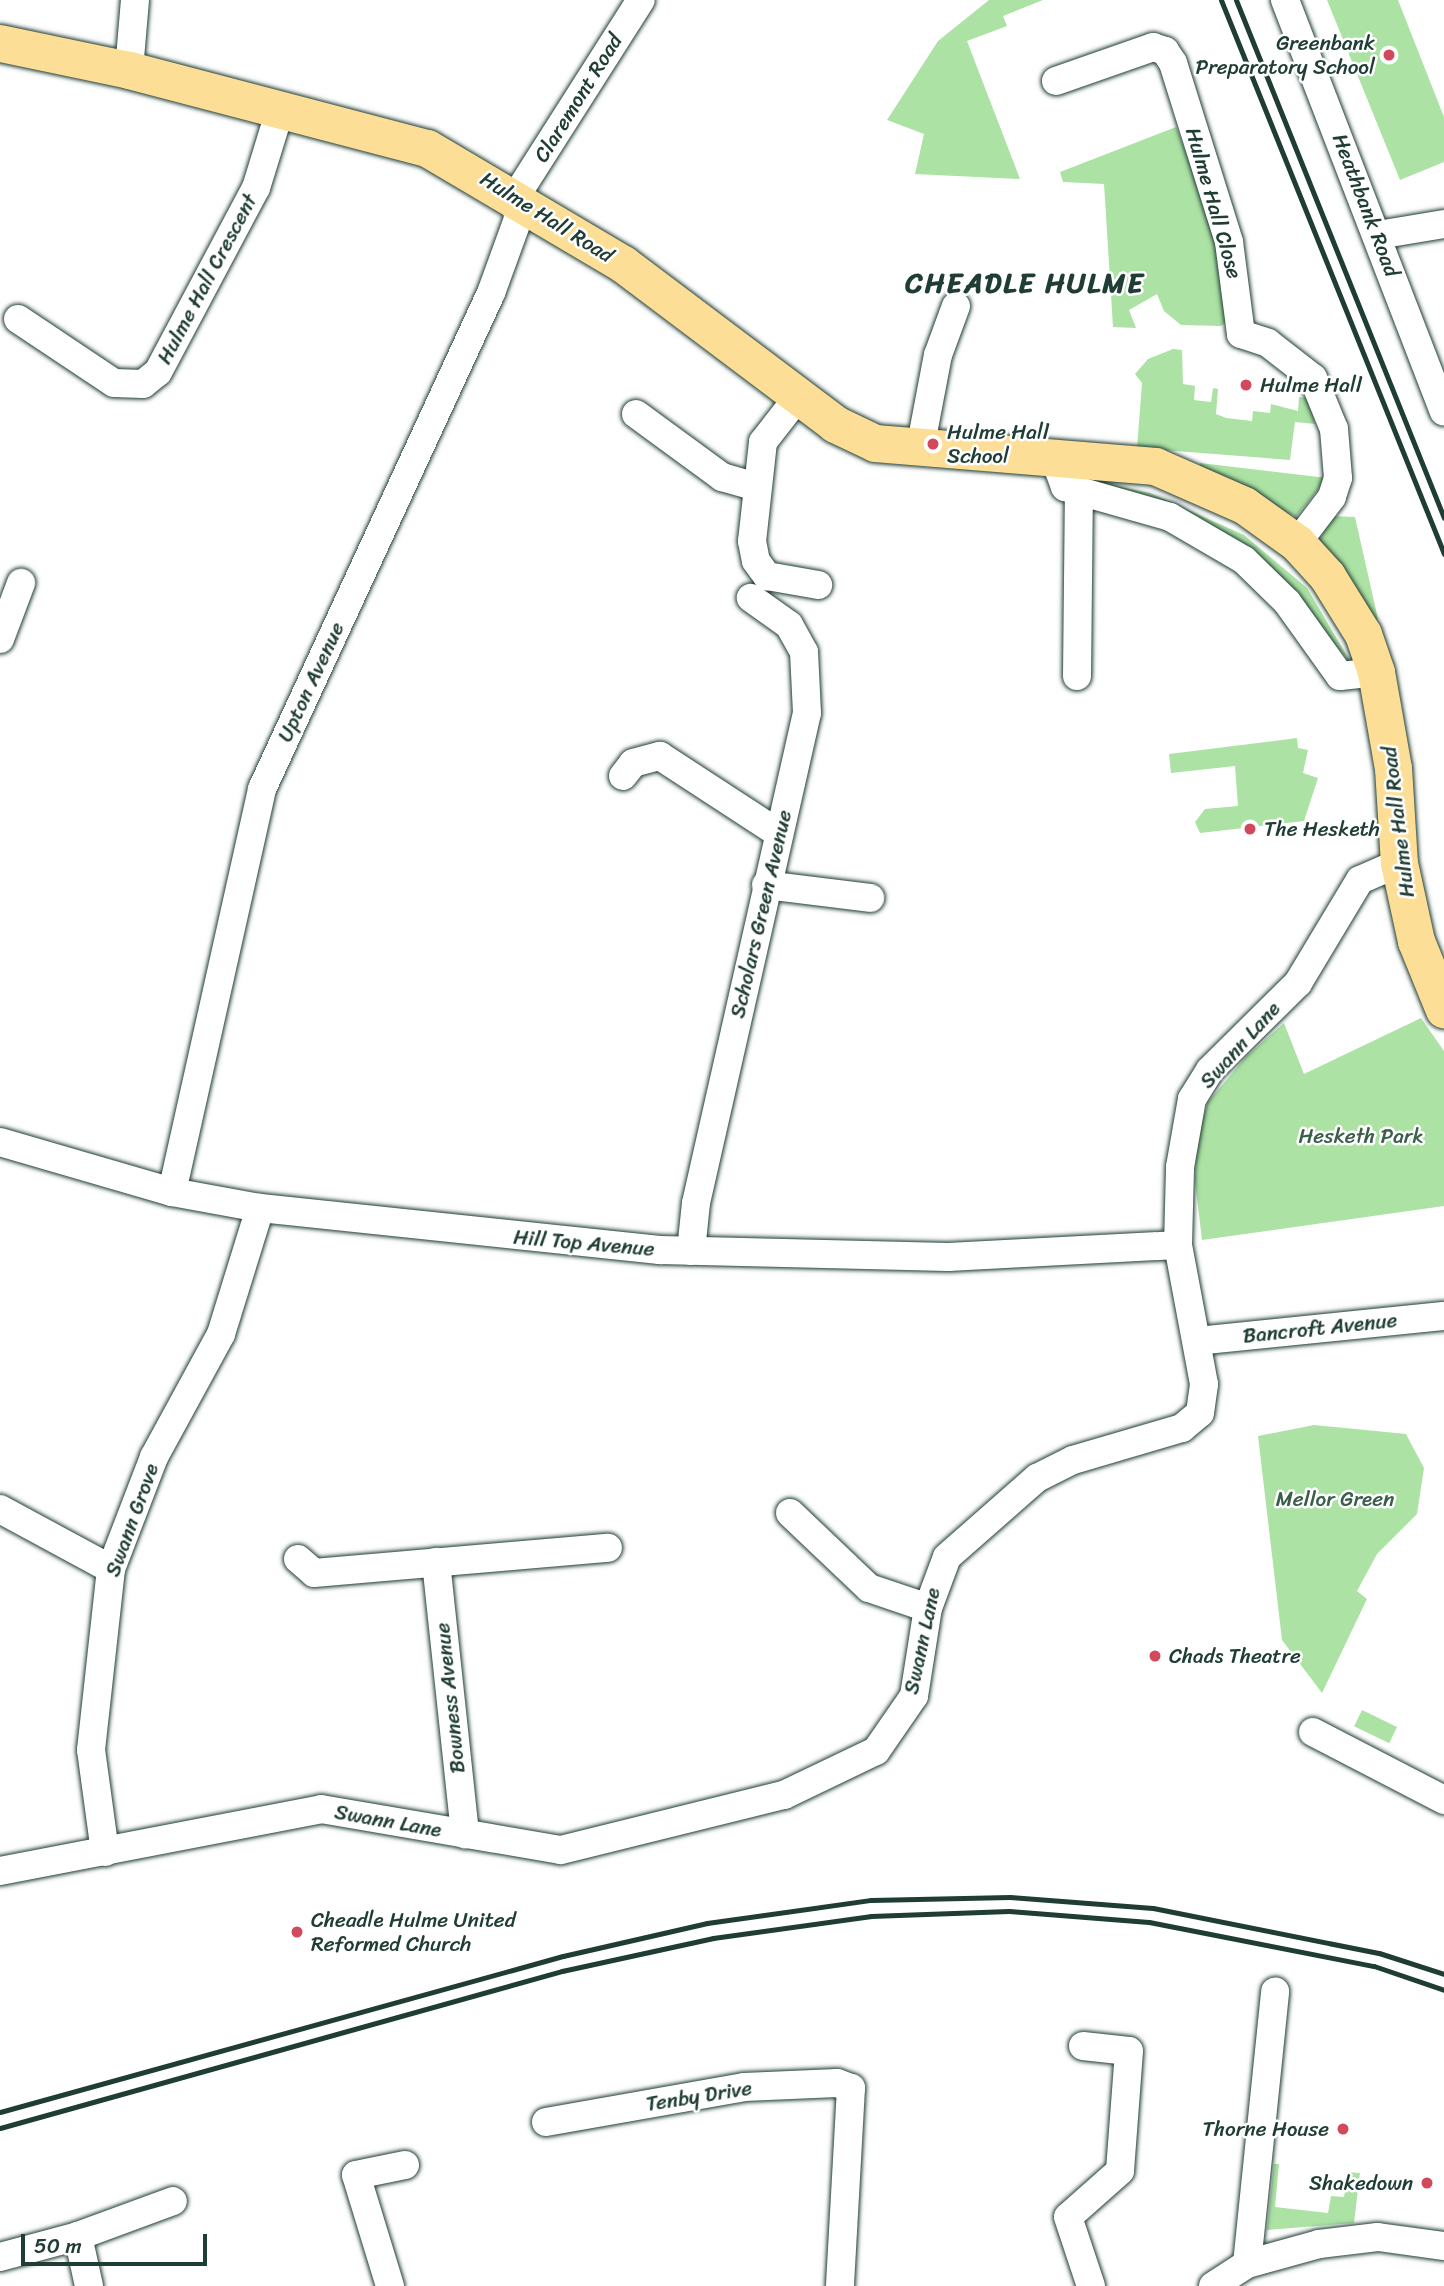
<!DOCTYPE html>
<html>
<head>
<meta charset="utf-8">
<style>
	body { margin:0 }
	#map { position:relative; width:1444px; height:2286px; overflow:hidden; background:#fff; font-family:Sriracha,sans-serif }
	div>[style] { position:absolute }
	.green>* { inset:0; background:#ace2a4; transform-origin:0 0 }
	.roads { filter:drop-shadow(0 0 2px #1f3d34) drop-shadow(0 0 2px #1f3d34) }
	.minor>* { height:28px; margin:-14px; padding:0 14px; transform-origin:14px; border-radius:14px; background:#fff }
	.major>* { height:37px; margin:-18.5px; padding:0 18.5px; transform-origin:18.5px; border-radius:18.5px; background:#fdde96 }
	.rail>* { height:5px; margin:-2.5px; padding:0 2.5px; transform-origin:2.5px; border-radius:2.5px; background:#1f3d34 }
	.dots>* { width:19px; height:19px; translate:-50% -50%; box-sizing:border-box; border:4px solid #fff; border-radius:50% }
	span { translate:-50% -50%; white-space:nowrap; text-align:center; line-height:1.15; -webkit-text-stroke:5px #fff; paint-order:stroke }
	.poi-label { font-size:21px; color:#1f3d34 }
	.right { translate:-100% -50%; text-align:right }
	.left { translate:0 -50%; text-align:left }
	.street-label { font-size:21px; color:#1f3d34 }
	.park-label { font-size:21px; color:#3b5e4a }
	.district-label { font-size:28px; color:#1f3d34; font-weight:700; letter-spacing:2px }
	.scale { position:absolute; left:21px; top:2234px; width:186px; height:32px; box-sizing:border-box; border:4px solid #1f3d34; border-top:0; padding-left:9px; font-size:21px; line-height:24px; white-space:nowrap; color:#1f3d34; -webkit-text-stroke:5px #fff; paint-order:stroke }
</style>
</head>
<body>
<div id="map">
	<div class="green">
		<i style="clip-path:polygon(989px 0,1043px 0,1003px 16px,1007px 26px,967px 41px,1020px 179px,915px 174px,924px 134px,887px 120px,938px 41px)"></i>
		<i style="clip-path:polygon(1327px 0,1398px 0,1444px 117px,1444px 162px,1400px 180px)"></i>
		<i style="clip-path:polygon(1176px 127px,1213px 221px,1229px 320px,1221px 326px,1181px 325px,1164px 311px,1157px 294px,1129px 310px,1136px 328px,1113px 327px,1104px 184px,1063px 182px,1060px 172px)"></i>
		<i style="clip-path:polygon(1173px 349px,1182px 350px,1183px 384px,1195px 386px,1194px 400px,1211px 402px,1213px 388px,1218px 389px,1216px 414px,1226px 418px,1252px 421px,1253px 411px,1270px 413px,1271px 404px,1298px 411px,1299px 397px,1308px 398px,1315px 424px,1295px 422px,1290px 460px,1137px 448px,1142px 383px,1135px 374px,1148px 359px)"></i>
		<i style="clip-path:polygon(1200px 463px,1327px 478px,1296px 517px,1200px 467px)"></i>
		<i style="clip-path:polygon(1080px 479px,1150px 493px,1244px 535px,1307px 588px,1353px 666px,1304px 607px)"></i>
		<i style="clip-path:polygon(1331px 516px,1355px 517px,1378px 619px,1373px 622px,1319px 541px)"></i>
		<i style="clip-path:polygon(1297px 738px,1298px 748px,1308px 750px,1303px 773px,1318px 778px,1304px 821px,1200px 833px,1195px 822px,1205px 809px,1238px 806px,1235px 766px,1171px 773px,1169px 754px)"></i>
		<i style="clip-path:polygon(1421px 1018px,1444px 1051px,1444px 1206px,1202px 1240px,1195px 1181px,1197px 1140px,1208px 1102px,1246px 1057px,1284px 1023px,1304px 1074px)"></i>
		<i style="clip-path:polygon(1314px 1425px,1406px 1434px,1424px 1468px,1417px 1514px,1377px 1554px,1357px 1591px,1367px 1599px,1322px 1693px,1282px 1640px,1258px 1436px)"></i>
		<i style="left:1362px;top:1710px;width:39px;height:18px;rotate:26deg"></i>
		<i style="clip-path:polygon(1274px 2164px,1279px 2164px,1275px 2207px,1328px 2213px,1331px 2196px,1344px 2197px,1348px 2172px,1360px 2173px,1354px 2223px,1267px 2230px)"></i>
	</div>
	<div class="roads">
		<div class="minor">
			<i style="left:1285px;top:0;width:441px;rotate:68.9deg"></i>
			<i style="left:129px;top:70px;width:70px;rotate:-85.1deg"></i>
			<i style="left:1056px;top:81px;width:103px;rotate:-19.3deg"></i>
			<i style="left:1153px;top:47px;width:13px;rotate:18deg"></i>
			<i style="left:1165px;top:51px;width:14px;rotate:56deg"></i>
			<i style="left:1173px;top:63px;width:188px;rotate:72.6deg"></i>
			<i style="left:1229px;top:242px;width:93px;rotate:82.6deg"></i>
			<i style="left:1241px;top:334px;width:28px;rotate:18deg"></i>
			<i style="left:1268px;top:343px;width:57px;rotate:37.9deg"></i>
			<i style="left:1313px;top:378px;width:55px;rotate:67.6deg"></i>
			<i style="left:1334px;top:429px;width:49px;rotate:85.3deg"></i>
			<i style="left:1338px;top:478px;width:20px;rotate:108deg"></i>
			<i style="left:1332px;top:497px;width:58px;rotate:127.3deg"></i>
			<i style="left:1378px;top:235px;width:67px;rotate:-9.5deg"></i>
			<i style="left:18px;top:319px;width:115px;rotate:33.7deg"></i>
			<i style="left:114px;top:383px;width:29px;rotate:2deg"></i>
			<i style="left:143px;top:384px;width:19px;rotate:-39deg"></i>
			<i style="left:158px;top:372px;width:208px;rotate:-62deg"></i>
			<i style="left:256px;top:188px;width:82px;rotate:-72.9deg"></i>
			<i style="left:798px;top:397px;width:57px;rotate:127.9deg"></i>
			<i style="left:763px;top:442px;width:100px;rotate:96.3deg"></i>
			<i style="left:752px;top:541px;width:20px;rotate:79deg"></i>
			<i style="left:756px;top:561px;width:19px;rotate:54deg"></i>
			<i style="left:767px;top:576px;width:52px;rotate:10deg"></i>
			<i style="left:636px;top:414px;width:107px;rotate:36.2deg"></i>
			<i style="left:722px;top:477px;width:33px;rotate:16deg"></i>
			<i style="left:920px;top:449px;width:96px;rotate:-79.2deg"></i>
			<i style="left:938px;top:355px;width:52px;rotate:-69.8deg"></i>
			<i style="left:1054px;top:457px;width:32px;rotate:70deg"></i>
			<i style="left:1065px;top:487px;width:109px;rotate:15.9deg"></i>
			<i style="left:1170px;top:517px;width:86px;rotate:30.2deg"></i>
			<i style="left:1244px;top:560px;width:60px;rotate:44.3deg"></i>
			<i style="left:1287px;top:602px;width:91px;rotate:54.4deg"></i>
			<i style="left:1340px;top:676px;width:36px;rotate:-6deg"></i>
			<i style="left:0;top:639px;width:60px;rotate:-69.4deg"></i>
			<i style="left:1077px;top:676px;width:182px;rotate:-89.4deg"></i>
			<i style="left:623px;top:776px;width:16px;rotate:-52deg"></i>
			<i style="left:633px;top:763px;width:28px;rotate:-15deg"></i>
			<i style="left:660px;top:756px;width:141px;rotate:33.1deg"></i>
			<i style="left:766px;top:885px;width:105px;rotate:7.1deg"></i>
			<i style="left:0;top:1142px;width:179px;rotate:16.2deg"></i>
			<i style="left:172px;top:1192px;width:89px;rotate:10.3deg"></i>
			<i style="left:260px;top:1208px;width:402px;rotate:6deg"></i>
			<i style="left:660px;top:1250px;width:288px;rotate:1.4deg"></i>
			<i style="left:948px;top:1257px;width:230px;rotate:-3deg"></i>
			<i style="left:172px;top:1192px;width:413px;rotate:-77.4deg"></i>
			<i style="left:262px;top:789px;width:546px;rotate:-65.22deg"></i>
			<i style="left:491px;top:293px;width:79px;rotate:-70deg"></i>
			<i style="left:518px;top:219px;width:23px;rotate:-95deg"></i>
			<i style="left:516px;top:196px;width:232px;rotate:-57.5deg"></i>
			<i style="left:691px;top:1251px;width:48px;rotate:-84.1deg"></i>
			<i style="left:696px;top:1203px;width:502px;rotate:-77.24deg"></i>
			<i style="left:807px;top:713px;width:61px;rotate:-92.8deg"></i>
			<i style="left:804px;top:652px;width:31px;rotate:-119deg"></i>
			<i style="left:789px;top:625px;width:47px;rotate:-144.6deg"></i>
			<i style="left:1197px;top:1341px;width:248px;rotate:-5.8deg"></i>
			<i style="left:0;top:1509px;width:126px;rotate:28.4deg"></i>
			<i style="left:790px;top:1513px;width:109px;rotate:43.5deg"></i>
			<i style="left:869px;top:1588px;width:62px;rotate:18.7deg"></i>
			<i style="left:298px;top:1559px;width:21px;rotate:41deg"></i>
			<i style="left:314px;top:1573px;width:295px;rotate:-4.9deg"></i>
			<i style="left:436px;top:1562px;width:274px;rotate:83.9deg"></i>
			<i style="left:1313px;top:1732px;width:148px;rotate:27.4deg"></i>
			<i style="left:105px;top:1852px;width:103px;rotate:-97.8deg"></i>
			<i style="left:91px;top:1750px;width:182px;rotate:-83.7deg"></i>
			<i style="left:111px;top:1569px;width:120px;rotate:-69deg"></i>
			<i style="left:154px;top:1457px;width:140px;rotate:-61.4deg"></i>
			<i style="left:221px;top:1334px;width:132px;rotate:-72.8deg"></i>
			<i style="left:0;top:1871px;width:327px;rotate:-10.9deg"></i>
			<i style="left:321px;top:1809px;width:243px;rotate:9.7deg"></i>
			<i style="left:561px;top:1850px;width:230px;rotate:-13.9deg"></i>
			<i style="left:784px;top:1795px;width:102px;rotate:-25.6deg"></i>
			<i style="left:876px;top:1751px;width:67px;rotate:-55.4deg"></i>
			<i style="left:914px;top:1696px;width:89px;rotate:-81deg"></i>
			<i style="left:928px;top:1608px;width:54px;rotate:-69.6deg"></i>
			<i style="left:947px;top:1557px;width:120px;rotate:-41.3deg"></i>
			<i style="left:1037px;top:1478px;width:40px;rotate:-26.6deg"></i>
			<i style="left:1073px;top:1460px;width:114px;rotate:-16.4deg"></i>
			<i style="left:1182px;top:1428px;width:23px;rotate:-40deg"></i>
			<i style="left:1200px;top:1413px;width:29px;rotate:-82deg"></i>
			<i style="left:1204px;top:1384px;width:141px;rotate:-100.6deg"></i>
			<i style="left:1178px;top:1245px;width:78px;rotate:-88.5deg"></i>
			<i style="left:1180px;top:1167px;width:69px;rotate:-80deg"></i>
			<i style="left:1192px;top:1099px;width:34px;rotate:-58deg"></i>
			<i style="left:1210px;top:1070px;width:124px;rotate:-44.7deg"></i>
			<i style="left:1298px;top:983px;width:120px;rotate:-59deg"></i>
			<i style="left:1360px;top:880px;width:43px;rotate:-23.6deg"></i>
			<i style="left:1083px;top:2046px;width:46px;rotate:6.2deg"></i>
			<i style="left:1129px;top:2051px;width:120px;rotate:94.3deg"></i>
			<i style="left:1120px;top:2171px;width:69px;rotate:138.5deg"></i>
			<i style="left:1068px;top:2217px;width:73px;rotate:71.6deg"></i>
			<i style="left:546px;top:2122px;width:201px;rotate:-10deg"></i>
			<i style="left:744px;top:2087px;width:93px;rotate:-2.5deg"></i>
			<i style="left:837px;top:2083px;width:15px;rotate:20deg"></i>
			<i style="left:851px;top:2088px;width:198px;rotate:93.2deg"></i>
			<i style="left:78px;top:2236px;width:51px;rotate:77.6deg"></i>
			<i style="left:0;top:2257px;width:81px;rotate:-15.1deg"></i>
			<i style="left:78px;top:2236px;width:101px;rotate:-20.2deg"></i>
			<i style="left:1247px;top:2264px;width:274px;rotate:-84.1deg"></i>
			<i style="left:390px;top:2286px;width:116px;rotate:-107deg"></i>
			<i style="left:356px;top:2175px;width:50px;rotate:-11.5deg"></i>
			<i style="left:1213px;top:2286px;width:40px;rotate:-32.9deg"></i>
			<i style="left:1247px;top:2264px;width:75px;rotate:-15.5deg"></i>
			<i style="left:1319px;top:2244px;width:59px;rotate:-6.8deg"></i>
			<i style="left:1378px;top:2237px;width:67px;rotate:7.8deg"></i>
		</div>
		<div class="major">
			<i style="left:0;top:43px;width:132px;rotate:11.8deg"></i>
			<i style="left:129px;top:70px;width:308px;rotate:14.7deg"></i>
			<i style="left:427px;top:148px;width:228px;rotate:30.6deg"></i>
			<i style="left:623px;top:264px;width:266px;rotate:37deg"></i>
			<i style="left:835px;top:424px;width:44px;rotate:25.4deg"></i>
			<i style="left:875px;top:443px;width:281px;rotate:4.7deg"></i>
			<i style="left:1155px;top:466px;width:97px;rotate:23.7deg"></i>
			<i style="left:1244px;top:505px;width:65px;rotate:35.6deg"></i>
			<i style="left:1297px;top:543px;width:45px;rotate:47.7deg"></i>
			<i style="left:1327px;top:576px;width:68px;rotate:58.2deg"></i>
			<i style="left:1363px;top:634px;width:40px;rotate:71.1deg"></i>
			<i style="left:1376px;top:672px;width:97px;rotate:80deg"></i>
			<i style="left:1393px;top:768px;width:95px;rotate:86.4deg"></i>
			<i style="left:1399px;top:863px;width:80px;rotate:77.7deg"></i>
			<i style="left:1416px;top:941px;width:74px;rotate:67.9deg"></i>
		</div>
	</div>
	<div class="rail">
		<i style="left:1221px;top:0;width:597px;rotate:68.07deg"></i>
		<i style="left:1236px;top:0;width:558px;rotate:68.12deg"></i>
		<i style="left:0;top:2112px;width:584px;rotate:-15.49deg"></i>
		<i style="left:563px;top:1956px;width:148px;rotate:-12.9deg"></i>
		<i style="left:707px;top:1923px;width:166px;rotate:-8deg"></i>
		<i style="left:871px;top:1900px;width:139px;rotate:-1.2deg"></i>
		<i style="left:1010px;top:1897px;width:143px;rotate:4.4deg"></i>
		<i style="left:1153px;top:1908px;width:230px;rotate:11.3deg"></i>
		<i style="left:1379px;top:1953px;width:68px;rotate:17.9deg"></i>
		<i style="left:0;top:2128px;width:584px;rotate:-15.61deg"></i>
		<i style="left:562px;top:1971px;width:155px;rotate:-12.3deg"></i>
		<i style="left:713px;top:1938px;width:160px;rotate:-7.9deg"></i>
		<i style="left:871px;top:1916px;width:138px;rotate:-2.1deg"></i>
		<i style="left:1009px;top:1911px;width:140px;rotate:4.5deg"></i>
		<i style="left:1149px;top:1922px;width:229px;rotate:11.1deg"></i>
		<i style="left:1374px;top:1966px;width:74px;rotate:18.9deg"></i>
	</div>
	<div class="dots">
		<i style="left:1389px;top:55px;background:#d1495b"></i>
		<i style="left:1246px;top:385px;background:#d1495b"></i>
		<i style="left:933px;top:444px;background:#d1495b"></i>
		<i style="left:1250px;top:829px;background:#d1495b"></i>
		<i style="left:1155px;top:1656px;background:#d1495b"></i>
		<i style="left:297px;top:1932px;background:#d1495b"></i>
		<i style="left:1343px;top:2129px;background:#d1495b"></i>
		<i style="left:1427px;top:2183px;background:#d1495b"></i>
	</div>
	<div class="poi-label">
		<span class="right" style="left:1375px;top:55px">Greenbank<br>Preparatory School</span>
		<span class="left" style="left:1260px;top:385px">Hulme Hall</span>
		<span class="left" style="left:947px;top:444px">Hulme Hall<br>School</span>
		<span class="left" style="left:1264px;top:829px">The Hesketh</span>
		<span class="left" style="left:1169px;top:1656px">Chads Theatre</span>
		<span class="left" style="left:311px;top:1932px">Cheadle Hulme United<br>Reformed Church</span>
		<span class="right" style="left:1329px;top:2129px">Thorne House</span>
		<span class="right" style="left:1413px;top:2183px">Shakedown</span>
	</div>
	<div class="street-label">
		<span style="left:578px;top:98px;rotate:-58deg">Claremont Road</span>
		<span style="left:1214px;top:203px;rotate:74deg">Hulme Hall Close</span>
		<span style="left:1366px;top:205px;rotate:69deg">Heathbank Road</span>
		<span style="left:547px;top:217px;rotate:32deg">Hulme Hall Road</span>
		<span style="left:207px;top:279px;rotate:-62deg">Hulme Hall Crescent</span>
		<span style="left:311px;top:682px;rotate:-65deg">Upton Avenue</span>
		<span style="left:1398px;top:822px;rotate:-97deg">Hulme Hall Road</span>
		<span style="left:761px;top:914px;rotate:-77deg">Scholars Green Avenue</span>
		<span style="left:1240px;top:1045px;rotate:-48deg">Swann Lane</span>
		<span style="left:584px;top:1243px;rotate:5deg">Hill Top Avenue</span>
		<span style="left:1320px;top:1328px;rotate:-6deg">Bancroft Avenue</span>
		<span style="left:132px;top:1520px;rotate:-70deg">Swann Grove</span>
		<span style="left:922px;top:1641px;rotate:-78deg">Swann Lane</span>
		<span style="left:450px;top:1698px;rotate:-96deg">Bowness Avenue</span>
		<span style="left:388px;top:1821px;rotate:10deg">Swann Lane</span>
		<span style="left:699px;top:2096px;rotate:-9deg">Tenby Drive</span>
	</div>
	<div class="park-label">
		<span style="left:1361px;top:1136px">Hesketh Park</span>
		<span style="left:1335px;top:1499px">Mellor Green</span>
	</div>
	<div class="district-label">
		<span style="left:1025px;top:283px">CHEADLE HULME</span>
	</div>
	<div class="scale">50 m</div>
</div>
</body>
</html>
